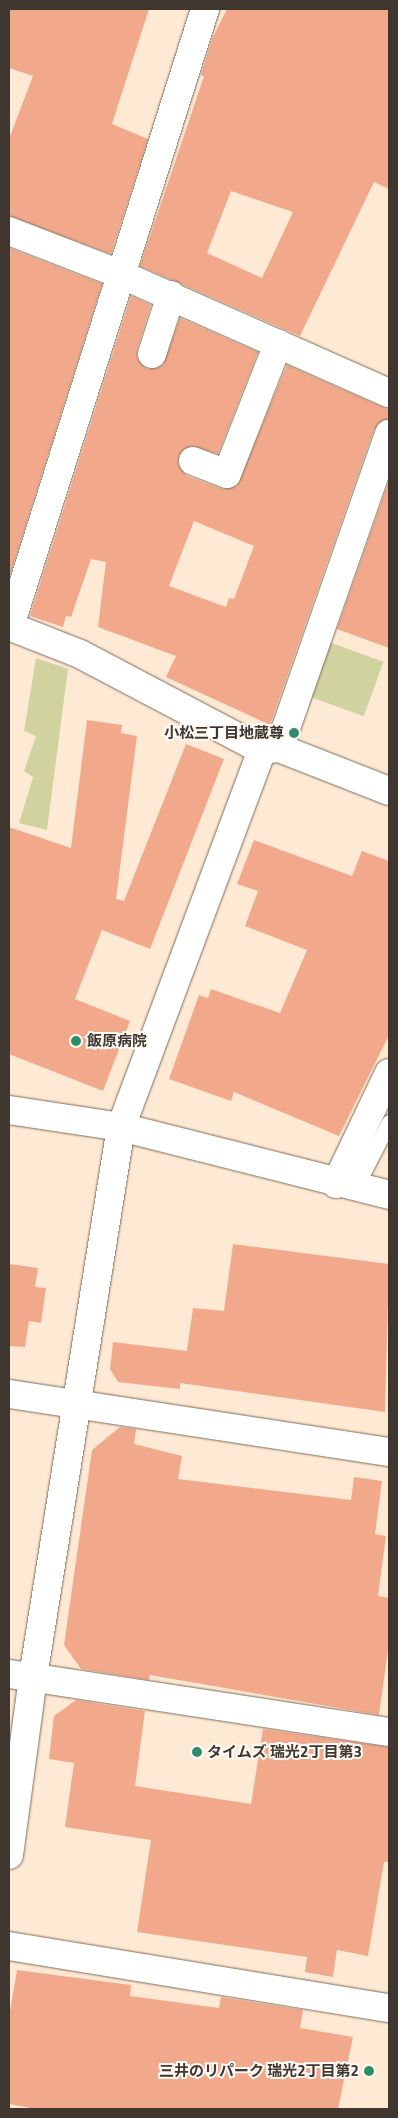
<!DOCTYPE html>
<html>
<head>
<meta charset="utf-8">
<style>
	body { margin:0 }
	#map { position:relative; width:398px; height:2118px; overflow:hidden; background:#fee9d4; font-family:"Titillium Web","Noto Sans JP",sans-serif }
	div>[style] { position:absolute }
	.green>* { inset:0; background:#d0d3a0; transform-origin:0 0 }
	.building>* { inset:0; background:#f2a98b }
	.roads { filter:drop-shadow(0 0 1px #7d6b59) drop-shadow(0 0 1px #7d6b59) }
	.service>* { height:15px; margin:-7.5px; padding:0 7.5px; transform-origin:7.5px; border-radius:7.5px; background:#fff }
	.minor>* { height:28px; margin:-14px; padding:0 14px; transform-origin:14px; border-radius:14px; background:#fff }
	.tertiary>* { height:28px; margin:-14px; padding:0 14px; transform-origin:14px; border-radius:14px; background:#fff }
	.dots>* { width:14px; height:14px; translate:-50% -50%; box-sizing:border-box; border:2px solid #fef9f5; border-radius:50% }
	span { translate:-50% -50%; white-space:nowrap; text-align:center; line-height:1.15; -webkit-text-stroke:4px #fef9f5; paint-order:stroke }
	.poi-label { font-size:15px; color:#3f372f; font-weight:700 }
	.right { translate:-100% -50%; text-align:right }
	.left { translate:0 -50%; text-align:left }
	.frame { position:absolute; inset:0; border:10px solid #3f372f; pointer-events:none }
</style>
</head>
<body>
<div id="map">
	<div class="green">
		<i style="left:329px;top:642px;width:58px;height:58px;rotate:20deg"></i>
		<i style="clip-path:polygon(36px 658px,68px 669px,47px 830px,19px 823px,33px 777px,24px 771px,36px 736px,24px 731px)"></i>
	</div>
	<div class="building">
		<i style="clip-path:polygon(9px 9px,149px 9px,112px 124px,148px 139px,111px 254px,9px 216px,9px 139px,33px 76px,9px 68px)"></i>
		<i style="clip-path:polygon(evenodd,227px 9px,389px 9px,389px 189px,374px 182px,300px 336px,140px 266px,204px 76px,201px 75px,212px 39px,227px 9px,231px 191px,293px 212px,262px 278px,207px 253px,231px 191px)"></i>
		<i style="clip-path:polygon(9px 248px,102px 284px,9px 578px)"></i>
		<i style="clip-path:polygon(evenodd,131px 296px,151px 305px,137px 350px,137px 358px,147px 369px,163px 365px,180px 318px,258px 352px,218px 454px,191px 446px,179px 455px,178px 464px,187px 476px,222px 489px,237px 486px,287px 365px,389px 410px,389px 419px,374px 429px,270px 725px,166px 677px,176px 656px,98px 627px,106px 562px,91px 559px,71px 617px,66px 616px,63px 627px,30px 616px,131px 296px,194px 521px,254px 546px,234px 599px,229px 598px,226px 607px,169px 586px,194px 521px)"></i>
		<i style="clip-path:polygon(389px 481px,389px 648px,337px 629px)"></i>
		<i style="clip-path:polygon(87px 720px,122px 725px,121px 733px,137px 736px,116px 899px,124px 901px,186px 744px,224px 759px,150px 949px,102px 930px,75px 999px,130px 1021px,103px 1091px,9px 1054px,9px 827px,71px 848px)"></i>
		<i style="clip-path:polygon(254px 840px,352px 876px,362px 851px,389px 861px,389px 1035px,339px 1136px,234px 1092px,231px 1101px,169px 1079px,199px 995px,208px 998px,211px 989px,280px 1013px,307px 950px,245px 926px,258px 891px,237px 884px)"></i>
		<i style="clip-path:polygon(233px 1244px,389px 1264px,385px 1412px,180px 1383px,180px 1389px,118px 1382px,110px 1369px,113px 1342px,187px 1351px,193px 1308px,224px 1311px)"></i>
		<i style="clip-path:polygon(9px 1264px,38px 1268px,35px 1287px,46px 1288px,41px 1323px,29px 1321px,25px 1347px,9px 1346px)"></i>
		<i style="clip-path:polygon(120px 1427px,136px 1429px,134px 1444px,182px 1456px,178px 1479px,351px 1500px,354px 1477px,382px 1481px,375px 1534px,386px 1536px,378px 1596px,389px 1598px,389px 1643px,379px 1715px,150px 1675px,149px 1680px,81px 1669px,64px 1645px,92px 1450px)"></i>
		<i style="clip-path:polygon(76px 1700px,145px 1711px,135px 1786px,251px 1804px,263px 1729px,389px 1747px,389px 1862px,384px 1862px,368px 1956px,337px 1950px,333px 1977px,305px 1972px,307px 1957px,137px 1932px,151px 1840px,65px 1827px,74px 1763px,49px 1759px,54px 1716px)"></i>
		<i style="clip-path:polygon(17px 1970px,131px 1985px,130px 1996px,219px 2008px,221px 1997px,303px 2010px,300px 2028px,353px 2037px,338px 2109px,36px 2109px,9px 2104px,9px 2017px)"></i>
	</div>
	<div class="roads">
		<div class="service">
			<i style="left:355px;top:1188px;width:74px;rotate:-62.7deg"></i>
		</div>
		<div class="minor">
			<i style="left:9px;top:231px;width:119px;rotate:21.2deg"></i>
			<i style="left:120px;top:274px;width:294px;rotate:23.9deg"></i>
			<i style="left:152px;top:354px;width:62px;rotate:-72.1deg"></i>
			<i style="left:193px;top:461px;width:36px;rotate:21deg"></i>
			<i style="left:227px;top:474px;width:140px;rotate:-68.6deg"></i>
			<i style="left:9px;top:626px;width:76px;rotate:21.5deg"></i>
			<i style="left:80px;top:654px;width:206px;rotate:27.8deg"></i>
			<i style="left:262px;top:750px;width:17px;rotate:-7deg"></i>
			<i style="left:279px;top:748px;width:118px;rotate:21.4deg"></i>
			<i style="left:10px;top:626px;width:647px;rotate:-72.46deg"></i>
			<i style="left:279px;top:748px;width:333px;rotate:-70.7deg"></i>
			<i style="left:336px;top:1184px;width:123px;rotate:-64.5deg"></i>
			<i style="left:9px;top:1394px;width:384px;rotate:8.7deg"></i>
			<i style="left:9px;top:1674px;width:384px;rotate:8.7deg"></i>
			<i style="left:9px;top:1855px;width:180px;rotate:-82.3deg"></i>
			<i style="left:33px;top:1677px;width:557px;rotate:-80.91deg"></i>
			<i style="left:121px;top:1127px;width:403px;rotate:-69.5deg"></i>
			<i style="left:9px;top:1946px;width:385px;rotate:9.3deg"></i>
		</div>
		<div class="tertiary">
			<i style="left:9px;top:1110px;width:113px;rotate:8.6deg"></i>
			<i style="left:121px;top:1127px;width:276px;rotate:14.2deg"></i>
		</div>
	</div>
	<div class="dots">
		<i style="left:294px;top:733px;background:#2e8d66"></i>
		<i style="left:76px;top:1041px;background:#2e8d66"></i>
		<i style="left:197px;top:1752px;background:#2e8d66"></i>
		<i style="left:369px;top:2071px;background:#2e8d66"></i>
	</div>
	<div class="poi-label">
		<span class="right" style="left:284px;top:733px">小松三丁目地蔵尊</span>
		<span class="left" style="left:87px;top:1041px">飯原病院</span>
		<span class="left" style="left:207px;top:1752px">タイムズ 瑞光2丁目第3</span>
		<span class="right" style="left:359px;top:2071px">三井のリパーク 瑞光2丁目第2</span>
	</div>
	<div class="frame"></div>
</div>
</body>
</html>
